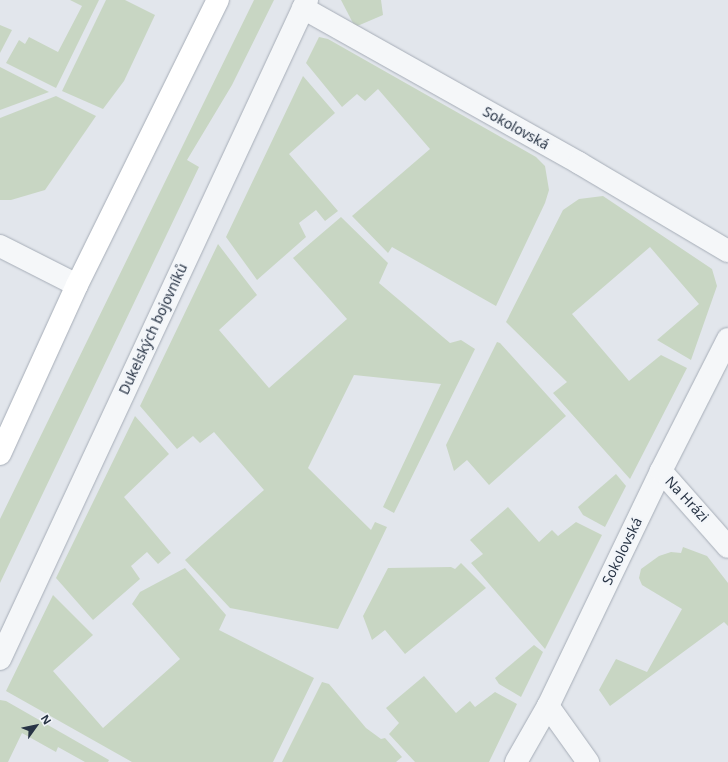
<!DOCTYPE html>
<html>
<head>
<meta charset="utf-8">
<style>
	body { margin:0 }
	#map { position:relative; width:728px; height:762px; overflow:hidden; background:#e2e6ec; font-family:"Noto Sans",sans-serif }
	div>[style] { position:absolute }
	.green>* { inset:0; background:#c8d6c3 }
	.roads { filter:drop-shadow(0 0 1px #a6adb7) drop-shadow(0 0 1px #a6adb7) }
	.minor>* { height:22px; margin:-11px; padding:0 11px; transform-origin:11px; border-radius:11px; background:#f5f7f9 }
	.major>* { height:22px; margin:-11px; padding:0 11px; transform-origin:11px; border-radius:11px; background:#fff }
	span { translate:-50% -50%; white-space:nowrap; text-align:center; line-height:1.15; -webkit-text-stroke:4px #f2f5f9; paint-order:stroke }
	.street-label { font-size:14px; color:#283445 }
	.north { position:absolute; left:16px; top:706px; width:40px; height:40px; -webkit-text-stroke:3px #f2f5f9; paint-order:stroke; rotate:57deg; font-size:11px; font-weight:700; line-height:16px; text-align:center; color:#283445 }
	.north::after { content:''; display:block; margin:auto; width:14px; height:18px; background:#283445; clip-path:polygon(50% 0,100% 100%,50% 72%,0 100%) }
</style>
</head>
<body>
<div id="map">
	<div class="green">
		<i style="clip-path:polygon(70px 0,99px 0,56px 88px,6px 63px,19px 40px,25px 44px,29px 37px,58px 52px,82px 6px)"></i>
		<i style="clip-path:polygon(106px 0,125px 0,155px 15px,124px 81px,103px 109px,62px 91px)"></i>
		<i style="clip-path:polygon(254px 0,274px 0,232px 85px,187px 160px,199px 167px,0 583px,0 519px)"></i>
		<i style="clip-path:polygon(341px 0,381px 0,383px 15px,355px 27px)"></i>
		<i style="clip-path:polygon(0 25px,12px 30px,0 53px)"></i>
		<i style="clip-path:polygon(319px 37px,328px 39px,536px 157px,545px 166px,549px 190px,545px 203px,496px 306px,392px 247px,388px 253px,352px 216px,430px 149px,378px 89px,365px 101px,357px 94px,342px 107px,306px 63px)"></i>
		<i style="clip-path:polygon(0 67px,49px 92px,0 110px)"></i>
		<i style="clip-path:polygon(303px 76px,335px 113px,289px 154px,338px 211px,325px 221px,316px 210px,299px 223px,306px 237px,257px 280px,226px 237px)"></i>
		<i style="clip-path:polygon(56px 96px,96px 116px,45px 190px,11px 200px,0 200px,0 118px)"></i>
		<i style="clip-path:polygon(603px 196px,712px 269px,717px 286px,691px 360px,657px 340px,699px 304px,650px 247px,572px 314px,629px 381px,661px 355px,687px 368px,630px 479px,553px 393px,567px 382px,506px 322px,563px 210px,579px 199px)"></i>
		<i style="clip-path:polygon(341px 217px,388px 263px,379px 283px,450px 343px,461px 340px,475px 349px,394px 513px,383px 507px,441px 384px,354px 375px,308px 468px,371px 530px,375px 522px,387px 527px,338px 629px,230px 608px,185px 560px,264px 490px,214px 432px,200px 443px,193px 436px,177px 449px,140px 406px,218px 244px,257px 295px,219px 330px,269px 388px,347px 319px,293px 258px)"></i>
		<i style="clip-path:polygon(497px 342px,500px 343px,566px 416px,489px 485px,467px 460px,454px 471px,446px 445px)"></i>
		<i style="clip-path:polygon(135px 416px,169px 454px,124px 497px,171px 553px,158px 564px,147px 552px,131px 566px,140px 579px,93px 620px,56px 578px)"></i>
		<i style="clip-path:polygon(616px 474px,626px 486px,605px 527px,583px 515px,578px 507px)"></i>
		<i style="clip-path:polygon(508px 507px,539px 542px,552px 530px,558px 536px,576px 522px,602px 535px,545px 649px,471px 563px,483px 554px,470px 540px)"></i>
		<i style="clip-path:polygon(683px 547px,707px 556px,728px 583px,728px 626px,724px 622px,610px 706px,599px 690px,616px 659px,647px 672px,682px 609px,642px 585px,639px 578px,641px 569px,659px 556px,671px 552px,681px 553px)"></i>
		<i style="clip-path:polygon(461px 563px,486px 588px,405px 654px,385px 630px,372px 640px,363px 616px,388px 568px,451px 567px,455px 569px)"></i>
		<i style="clip-path:polygon(185px 568px,226px 615px,219px 630px,314px 678px,273px 762px,132px 762px,6px 691px,53px 595px,93px 635px,53px 671px,103px 728px,180px 659px,132px 604px,140px 592px)"></i>
		<i style="clip-path:polygon(534px 645px,543px 652px,521px 697px,499px 684px,495px 678px)"></i>
		<i style="clip-path:polygon(424px 676px,456px 713px,470px 701px,475px 707px,495px 692px,517px 704px,489px 762px,415px 762px,389px 734px,399px 723px,386px 708px)"></i>
		<i style="clip-path:polygon(322px 682px,329px 684px,366px 728px,381px 739px,385px 738px,402px 757px,396px 762px,282px 762px)"></i>
		<i style="clip-path:polygon(0 700px,6px 701px,109px 760px,108px 762px,85px 762px,58px 747px,56px 752px,22px 733px,8px 762px,0 762px)"></i>
	</div>
	<div class="roads">
		<div class="minor">
			<i style="left:303px;top:8px;width:317px;rotate:29.3deg"></i>
			<i style="left:579px;top:163px;width:173px;rotate:30.6deg"></i>
			<i style="left:0;top:246px;width:86px;rotate:26.9deg"></i>
			<i style="left:661px;top:471px;width:101px;rotate:48.6deg"></i>
			<i style="left:0;top:659px;width:727px;rotate:-65.02deg"></i>
			<i style="left:548px;top:706px;width:69px;rotate:54.5deg"></i>
			<i style="left:516px;top:762px;width:64px;rotate:-60.3deg"></i>
			<i style="left:548px;top:706px;width:261px;rotate:-64.3deg"></i>
			<i style="left:661px;top:471px;width:148px;rotate:-63.1deg"></i>
		</div>
		<div class="major">
			<i style="left:0;top:454px;width:186px;rotate:-65.5deg"></i>
			<i style="left:77px;top:285px;width:318px;rotate:-63.7deg"></i>
		</div>
	</div>
	<div class="street-label">
		<span style="left:516px;top:128px;rotate:29deg">Sokolovská</span>
		<span style="left:153px;top:329px;rotate:-65deg">Dukelských bojovníků</span>
		<span style="left:687px;top:499px;rotate:47deg">Na Hrázi</span>
		<span style="left:622px;top:551px;rotate:-64deg">Sokolovská</span>
	</div>
	<div class="north">N</div>
</div>
</body>
</html>
